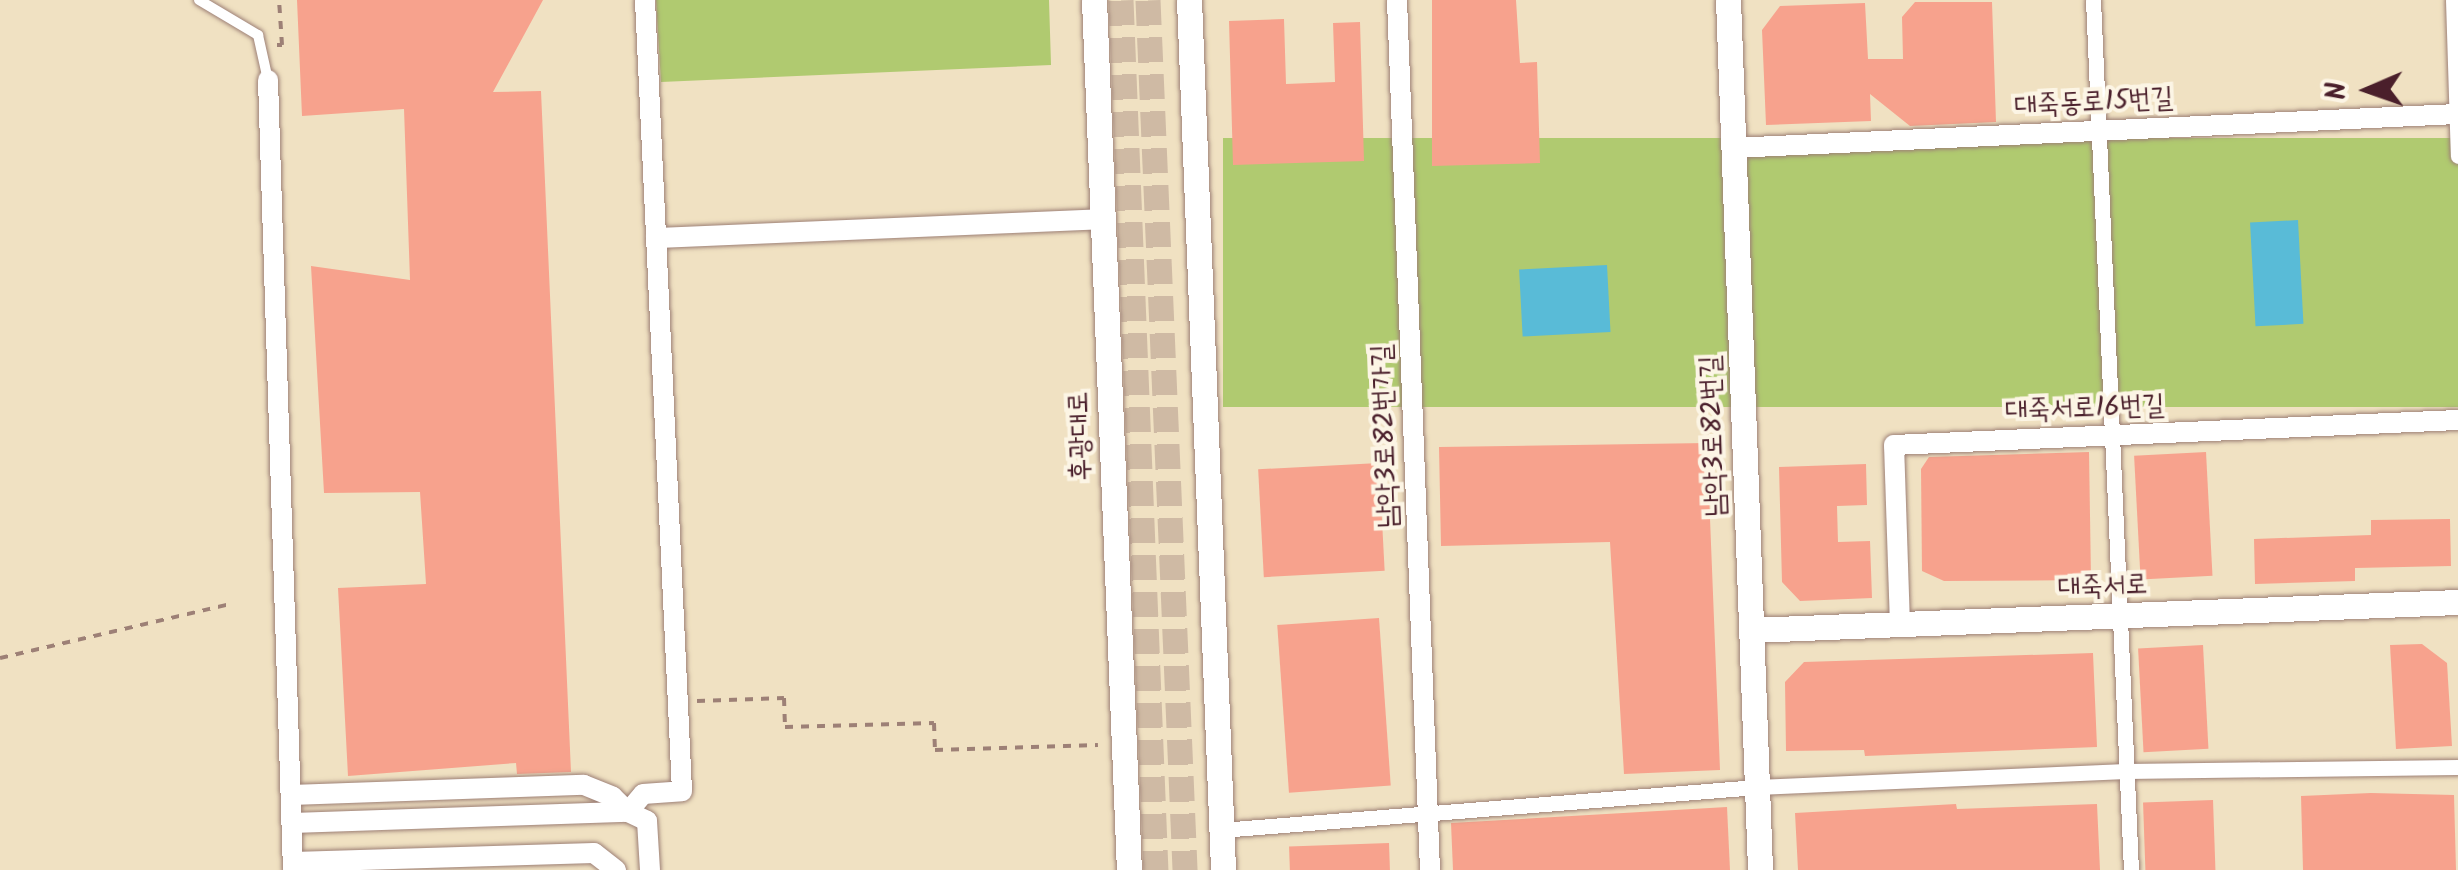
<!DOCTYPE html>
<html>
<head>
<meta charset="utf-8">
<style>
	body { margin:0 }
	#map { position:relative; width:2458px; height:870px; overflow:hidden; background:#f0e1c2; font-family:Kalam,"Poor Story",sans-serif }
	div>[style] { position:absolute }
	.green>* { inset:0; background:#b0ca70; transform-origin:0 0 }
	.water>* { inset:0; background:#59bbd7; transform-origin:0 0 }
	.building>* { inset:0; background:#f7a28d; transform-origin:0 0 }
	.tertiary-tunnel>* { height:25px; margin-top:-12.5px; transform-origin:0; background:repeating-linear-gradient(90deg,#cfbaa4 0 25px,transparent 0 37px) }
	.path>* { height:4px; margin-top:-2px; transform-origin:0; background:repeating-linear-gradient(90deg,#9d8076 0 8px,transparent 0 16px) }
	.roads { filter:drop-shadow(0 0 2px #9d8076) drop-shadow(0 0 2px #9d8076) }
	.service>* { height:10px; margin:-5px; padding:0 5px; transform-origin:5px; border-radius:5px; background:#fff }
	.pedestrian>* { height:15px; margin:-7.5px; padding:0 7.5px; transform-origin:7.5px; border-radius:7.5px; background:#fff }
	.minor>* { height:20px; margin:-10px; padding:0 10px; transform-origin:10px; border-radius:10px; background:#fff }
	.tertiary>* { height:25px; margin:-12.5px; padding:0 12.5px; transform-origin:12.5px; border-radius:12.5px; background:#fff }
	span { translate:-50% -50%; white-space:nowrap; text-align:center; line-height:1.15; -webkit-text-stroke:8px #fcf5e5; paint-order:stroke }
	.street-label { font-size:28px; color:#4a1f2b }
	.north { position:absolute; left:2318px; top:40px; width:100px; height:100px; -webkit-text-stroke:8px #fcf5e5; paint-order:stroke; rotate:268deg; font-size:28px; font-weight:700; line-height:40px; text-align:center; color:#4a1f2b }
	.north::after { content:''; display:block; margin:auto; width:35px; height:45px; background:#4a1f2b; clip-path:polygon(50% 0,100% 100%,50% 72%,0 100%) }
</style>
</head>
<body>
<div id="map">
	<div class="green">
		<i style="clip-path:polygon(656px 0,1049px 0,1051px 65px,661px 82px)"></i>
		<i style="left:2458px;top:138px;width:269px;height:1235px;rotate:90deg"></i>
	</div>
	<div class="water">
		<i style="left:2298px;top:220px;width:104px;height:48px;rotate:87deg"></i>
		<i style="left:1607px;top:265px;width:67px;height:88px;rotate:87deg"></i>
	</div>
	<div class="building">
		<i style="clip-path:polygon(297px 0,543px 0,493px 92px,541px 91px,571px 772px,517px 774px,516px 763px,348px 776px,338px 588px,426px 584px,420px 492px,324px 493px,311px 266px,410px 280px,404px 109px,302px 116px)"></i>
		<i style="clip-path:polygon(1432px 0,1516px 0,1520px 63px,1537px 62px,1540px 163px,1432px 166px)"></i>
		<i style="clip-path:polygon(1915px 2px,1992px 2px,1996px 122px,1910px 126px,1870px 94px,1871px 121px,1766px 125px,1762px 30px,1780px 6px,1865px 3px,1868px 59px,1903px 59px,1902px 17px)"></i>
		<i style="clip-path:polygon(1284px 19px,1286px 84px,1335px 82px,1333px 23px,1360px 22px,1364px 161px,1233px 165px,1229px 21px)"></i>
		<i style="clip-path:polygon(1707px 443px,1720px 770px,1624px 774px,1610px 542px,1441px 546px,1439px 447px)"></i>
		<i style="clip-path:polygon(2089px 452px,2091px 580px,1944px 581px,1922px 571px,1921px 469px,1929px 457px)"></i>
		<i style="left:2206px;top:452px;width:124px;height:72px;rotate:87deg"></i>
		<i style="left:1379px;top:463px;width:108px;height:121px;rotate:87deg"></i>
		<i style="clip-path:polygon(1866px 464px,1867px 505px,1837px 506px,1838px 542px,1870px 541px,1872px 598px,1800px 601px,1782px 582px,1779px 467px)"></i>
		<i style="clip-path:polygon(2450px 519px,2451px 566px,2355px 568px,2355px 581px,2255px 584px,2254px 539px,2371px 535px,2371px 520px)"></i>
		<i style="left:1379px;top:618px;width:168px;height:102px;rotate:86deg"></i>
		<i style="clip-path:polygon(2422px 644px,2447px 663px,2452px 746px,2396px 749px,2390px 645px)"></i>
		<i style="left:2203px;top:645px;width:104px;height:65px;rotate:87deg"></i>
		<i style="clip-path:polygon(2093px 653px,2097px 747px,1865px 756px,1864px 750px,1786px 751px,1785px 682px,1804px 662px)"></i>
		<i style="clip-path:polygon(2371px 793px,2454px 795px,2456px 870px,2303px 870px,2301px 796px)"></i>
		<i style="left:2213px;top:800px;width:70px;height:70px;rotate:88deg"></i>
		<i style="clip-path:polygon(1956px 804px,1957px 809px,2097px 804px,2100px 870px,1798px 870px,1795px 813px)"></i>
		<i style="clip-path:polygon(1727px 807px,1730px 870px,1453px 870px,1451px 823px)"></i>
		<i style="left:1389px;top:843px;width:27px;height:100px;rotate:88deg"></i>
	</div>
	<div class="tertiary-tunnel">
		<i style="left:1121px;top:0;width:871px;rotate:87.7deg"></i>
		<i style="left:1148px;top:0;width:871px;rotate:87.56deg"></i>
	</div>
	<div class="path">
		<i style="left:277px;top:45px;width:5px"></i>
		<i style="left:282px;top:45px;width:45px;rotate:-93.8deg"></i>
		<i style="left:0;top:658px;width:236px;rotate:-13.2deg"></i>
		<i style="left:697px;top:701px;width:87px;rotate:-2deg"></i>
		<i style="left:784px;top:698px;width:29px;rotate:88deg"></i>
		<i style="left:785px;top:727px;width:149px;rotate:-1.5deg"></i>
		<i style="left:934px;top:723px;width:27px;rotate:88deg"></i>
		<i style="left:935px;top:750px;width:163px;rotate:-1.8deg"></i>
	</div>
	<div class="roads">
		<div class="service">
			<i style="left:199px;top:0;width:69px;rotate:30.7deg"></i>
			<i style="left:258px;top:35px;width:46px;rotate:77.5deg"></i>
		</div>
		<div class="pedestrian">
			<i style="left:2093px;top:0;width:871px;rotate:87.5deg"></i>
			<i style="left:2453px;top:0;width:156px;rotate:88.2deg"></i>
			<i style="left:1221px;top:830px;width:538px;rotate:-4.59deg"></i>
			<i style="left:1757px;top:787px;width:369px;rotate:-2.5deg"></i>
			<i style="left:2126px;top:771px;width:332px;rotate:-0.7deg"></i>
		</div>
		<div class="minor">
			<i style="left:1397px;top:0;width:871px;rotate:87.83deg"></i>
			<i style="left:268px;top:80px;width:790px;rotate:88.19deg"></i>
			<i style="left:1733px;top:148px;width:726px;rotate:-2.69deg"></i>
			<i style="left:656px;top:238px;width:447px;rotate:-2.4deg"></i>
			<i style="left:1900px;top:625px;width:180px;rotate:-91.9deg"></i>
			<i style="left:1894px;top:445px;width:565px;rotate:-2.54deg"></i>
			<i style="left:291px;top:795px;width:293px;rotate:-2deg"></i>
			<i style="left:584px;top:785px;width:31px;rotate:22deg"></i>
			<i style="left:613px;top:797px;width:21px;rotate:45deg"></i>
			<i style="left:628px;top:812px;width:23px;rotate:-50deg"></i>
			<i style="left:643px;top:794px;width:39px;rotate:-4deg"></i>
			<i style="left:682px;top:791px;width:792px;rotate:-92.68deg"></i>
			<i style="left:292px;top:823px;width:336px;rotate:-1.9deg"></i>
			<i style="left:628px;top:812px;width:21px;rotate:25deg"></i>
			<i style="left:647px;top:821px;width:49px;rotate:86.5deg"></i>
			<i style="left:293px;top:862px;width:301px;rotate:-1.7deg"></i>
			<i style="left:594px;top:853px;width:28px;rotate:38deg"></i>
		</div>
		<div class="tertiary">
			<i style="left:1094px;top:0;width:871px;rotate:87.7deg"></i>
			<i style="left:1189px;top:0;width:871px;rotate:87.76deg"></i>
			<i style="left:1728px;top:0;width:871px;rotate:87.89deg"></i>
			<i style="left:1751px;top:630px;width:708px;rotate:-2.27deg"></i>
		</div>
	</div>
	<div class="street-label">
		<span style="left:2094px;top:103px;rotate:-3deg">대죽동로15번길</span>
		<span style="left:2085px;top:409px;rotate:-2deg">대죽서로16번길</span>
		<span style="left:1081px;top:436px;rotate:-92deg">후광대로</span>
		<span style="left:1386px;top:436px;rotate:-92deg">남악3로82번가길</span>
		<span style="left:1714px;top:436px;rotate:-92deg">남악3로82번길</span>
		<span style="left:2103px;top:587px;rotate:-2deg">대죽서로</span>
	</div>
	<div class="north">N</div>
</div>
</body>
</html>
